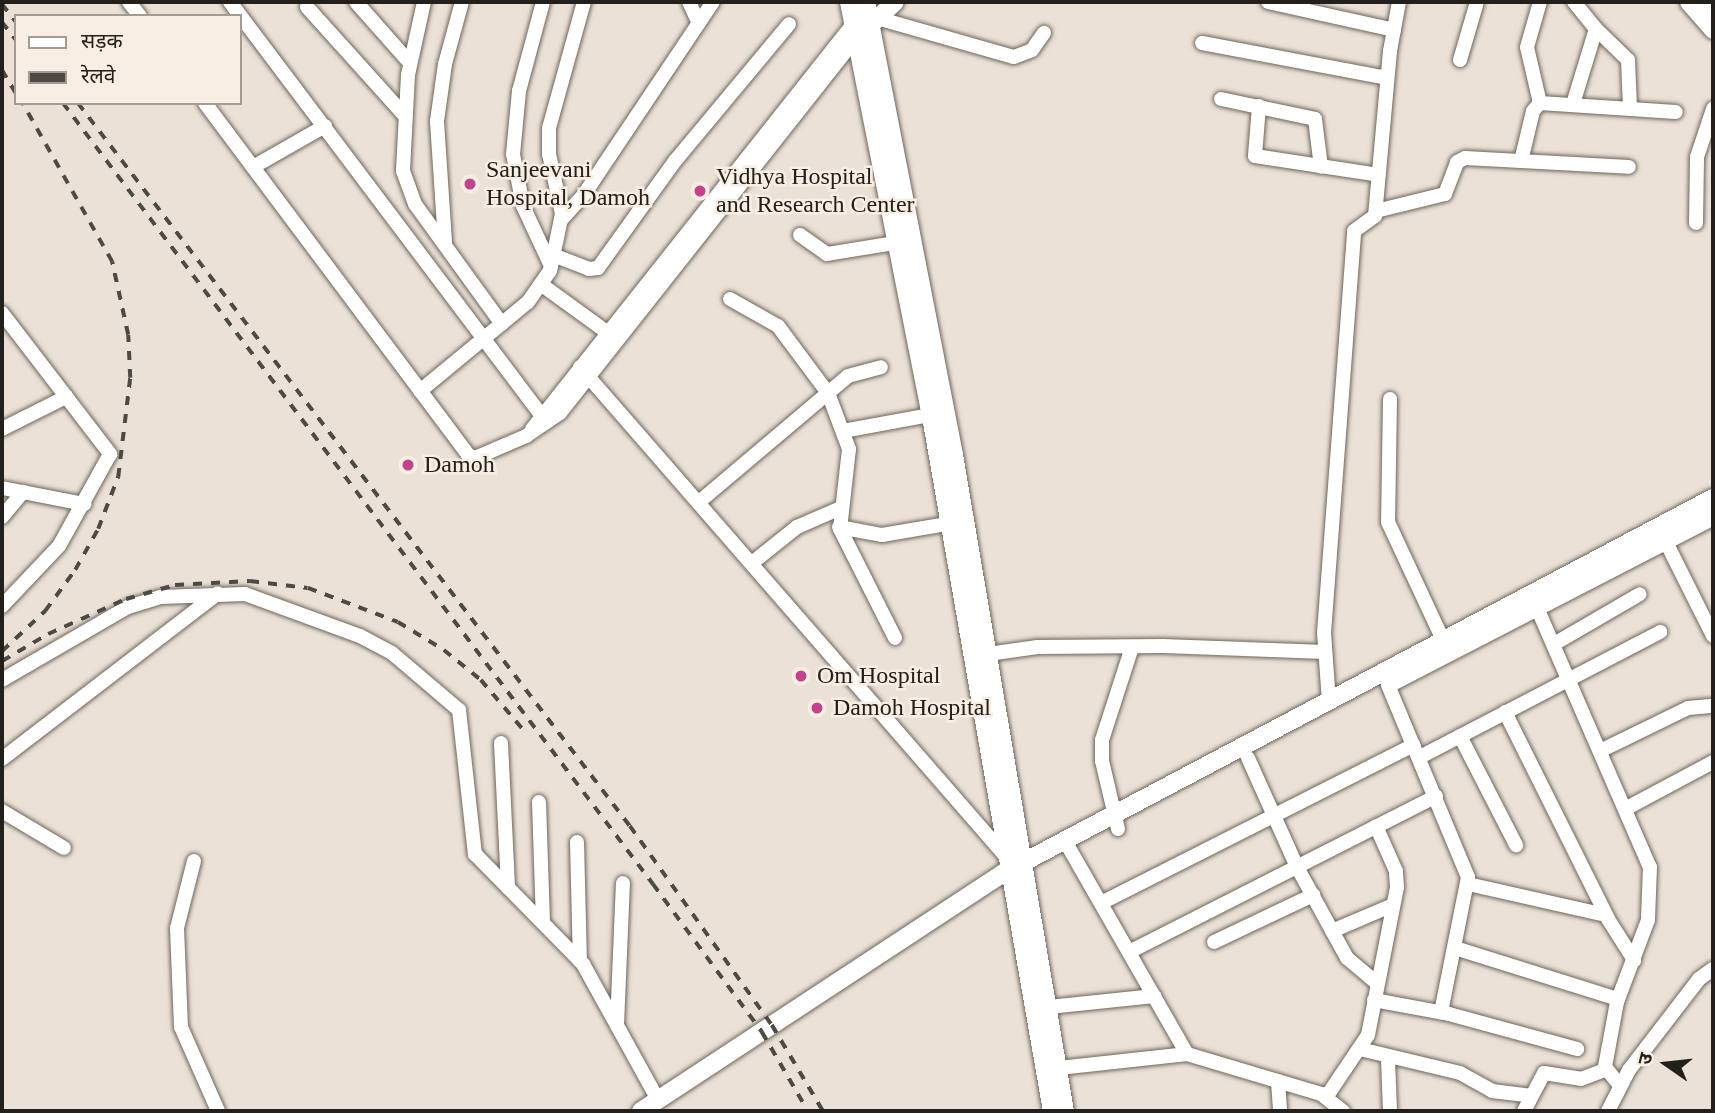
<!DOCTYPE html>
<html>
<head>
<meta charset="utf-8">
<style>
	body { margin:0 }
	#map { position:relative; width:1715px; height:1113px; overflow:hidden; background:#ebe1d6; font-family:"Times New Roman","Noto Sans Devanagari",serif }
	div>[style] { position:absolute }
	.roads { filter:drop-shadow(0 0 2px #6d655b) drop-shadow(0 0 2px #6d655b) }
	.minor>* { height:14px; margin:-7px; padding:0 7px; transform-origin:7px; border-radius:7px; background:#fff }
	.major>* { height:18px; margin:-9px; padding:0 9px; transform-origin:9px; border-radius:9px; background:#fff }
	.rail>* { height:3.5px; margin-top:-1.75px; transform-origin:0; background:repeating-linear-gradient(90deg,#4d4943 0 9px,transparent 0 18px) }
	.dots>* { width:19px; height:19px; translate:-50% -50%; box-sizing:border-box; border:4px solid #f8eee3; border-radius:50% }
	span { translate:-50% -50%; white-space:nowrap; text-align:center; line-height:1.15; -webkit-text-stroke:5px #f8eee3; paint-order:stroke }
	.poi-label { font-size:24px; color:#23201c }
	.left { translate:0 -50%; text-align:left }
	.frame { position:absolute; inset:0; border:4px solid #23201c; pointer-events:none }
	.legend { position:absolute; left:14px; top:14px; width:228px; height:91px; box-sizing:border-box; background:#f8eee3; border:2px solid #a39c93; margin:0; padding:9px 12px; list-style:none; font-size:21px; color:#23201c }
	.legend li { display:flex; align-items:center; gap:14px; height:35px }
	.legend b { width:35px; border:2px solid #a39c93 }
	.north { position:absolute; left:1631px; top:1029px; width:70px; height:70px; -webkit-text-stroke:5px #f8eee3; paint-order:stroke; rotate:284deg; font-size:19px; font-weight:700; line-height:28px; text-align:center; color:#23201c }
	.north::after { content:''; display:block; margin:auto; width:24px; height:32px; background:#23201c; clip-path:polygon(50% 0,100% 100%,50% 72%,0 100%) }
</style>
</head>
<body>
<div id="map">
	<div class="roads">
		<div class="minor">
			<i style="left:129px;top:2px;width:18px;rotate:52deg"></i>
			<i style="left:230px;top:2px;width:518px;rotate:53deg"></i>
			<i style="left:356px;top:2px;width:81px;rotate:48.5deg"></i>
			<i style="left:424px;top:2px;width:75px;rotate:102.4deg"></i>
			<i style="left:408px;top:75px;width:96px;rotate:93deg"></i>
			<i style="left:403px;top:171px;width:35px;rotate:70deg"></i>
			<i style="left:415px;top:204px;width:148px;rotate:54.1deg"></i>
			<i style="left:543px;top:2px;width:92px;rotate:105.1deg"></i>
			<i style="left:519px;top:91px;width:63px;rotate:95.4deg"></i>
			<i style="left:513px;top:154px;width:53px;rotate:79.1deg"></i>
			<i style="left:523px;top:206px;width:66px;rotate:65deg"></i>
			<i style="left:689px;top:2px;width:23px;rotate:65deg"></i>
			<i style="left:1268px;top:2px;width:129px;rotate:12.5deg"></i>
			<i style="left:307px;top:7px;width:147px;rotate:48deg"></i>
			<i style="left:877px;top:18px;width:142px;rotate:15.9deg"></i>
			<i style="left:1014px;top:57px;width:19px;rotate:-21deg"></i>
			<i style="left:1032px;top:50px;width:21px;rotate:-55deg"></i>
			<i style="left:1596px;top:29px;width:45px;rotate:44.1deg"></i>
			<i style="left:1628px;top:60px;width:48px;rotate:87.6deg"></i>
			<i style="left:1202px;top:43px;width:188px;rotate:10.7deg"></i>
			<i style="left:1460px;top:60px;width:60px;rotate:-73.7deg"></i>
			<i style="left:1221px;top:99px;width:96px;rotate:12deg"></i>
			<i style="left:1315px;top:119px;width:48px;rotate:82.9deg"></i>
			<i style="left:205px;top:103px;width:439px;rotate:53.2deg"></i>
			<i style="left:468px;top:455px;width:8px;rotate:23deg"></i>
			<i style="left:475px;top:458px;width:56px;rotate:-23.3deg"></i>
			<i style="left:526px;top:436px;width:41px;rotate:-34.1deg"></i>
			<i style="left:560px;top:413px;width:478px;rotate:-51.7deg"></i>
			<i style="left:1540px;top:103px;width:57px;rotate:-103.1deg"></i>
			<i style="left:1527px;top:47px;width:47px;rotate:-73.9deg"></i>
			<i style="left:1573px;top:104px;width:78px;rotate:-73deg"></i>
			<i style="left:1596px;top:29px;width:35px;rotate:-129deg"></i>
			<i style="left:1259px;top:106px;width:50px;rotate:94.6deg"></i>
			<i style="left:1255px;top:156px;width:125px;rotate:8.7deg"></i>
			<i style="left:1521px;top:161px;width:51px;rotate:-76.5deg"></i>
			<i style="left:1533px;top:111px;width:11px;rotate:-49deg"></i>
			<i style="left:1540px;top:103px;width:136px;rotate:3.8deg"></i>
			<i style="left:253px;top:167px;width:83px;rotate:-29.7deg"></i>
			<i style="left:1376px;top:211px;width:71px;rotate:-13.8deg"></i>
			<i style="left:1445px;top:194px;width:34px;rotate:-69deg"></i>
			<i style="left:1457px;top:162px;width:9px;rotate:-27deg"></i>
			<i style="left:1465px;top:158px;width:164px;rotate:3.1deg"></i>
			<i style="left:561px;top:220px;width:36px;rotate:-48deg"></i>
			<i style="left:585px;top:193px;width:230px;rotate:-56.2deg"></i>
			<i style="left:1696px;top:223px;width:66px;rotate:-89.1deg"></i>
			<i style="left:1697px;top:157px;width:51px;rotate:-71.6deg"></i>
			<i style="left:800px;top:235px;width:33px;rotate:35deg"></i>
			<i style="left:827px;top:254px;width:81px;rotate:-9.2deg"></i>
			<i style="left:445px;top:242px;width:121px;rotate:-93.8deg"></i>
			<i style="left:437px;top:121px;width:58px;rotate:-82deg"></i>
			<i style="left:445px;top:64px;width:64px;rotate:-74.7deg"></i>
			<i style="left:553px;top:255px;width:39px;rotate:21deg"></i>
			<i style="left:589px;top:269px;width:9px;rotate:-6deg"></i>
			<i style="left:598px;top:268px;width:132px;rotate:-54.3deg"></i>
			<i style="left:675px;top:161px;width:178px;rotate:-50.2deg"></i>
			<i style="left:542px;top:285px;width:82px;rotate:36deg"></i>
			<i style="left:730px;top:299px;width:55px;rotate:29.4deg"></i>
			<i style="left:778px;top:326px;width:84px;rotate:53.3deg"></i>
			<i style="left:828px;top:393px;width:60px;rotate:69.4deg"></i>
			<i style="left:849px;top:449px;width:81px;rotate:96.4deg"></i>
			<i style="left:840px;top:529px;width:122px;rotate:63.2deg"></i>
			<i style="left:2px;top:313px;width:178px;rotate:52.5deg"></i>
			<i style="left:110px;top:454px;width:105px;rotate:119deg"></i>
			<i style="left:59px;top:546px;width:83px;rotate:133.5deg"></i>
			<i style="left:580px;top:367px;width:654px;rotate:48.97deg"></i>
			<i style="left:420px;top:391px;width:140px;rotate:-39.5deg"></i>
			<i style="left:528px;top:302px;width:38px;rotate:-55deg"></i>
			<i style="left:550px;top:271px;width:58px;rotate:-78.1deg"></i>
			<i style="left:562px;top:214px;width:61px;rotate:-102.2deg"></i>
			<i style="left:549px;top:154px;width:26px;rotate:-90deg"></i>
			<i style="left:549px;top:128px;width:131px;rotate:-74.5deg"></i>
			<i style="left:1390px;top:399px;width:123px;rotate:90.9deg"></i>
			<i style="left:1388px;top:522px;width:132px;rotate:65deg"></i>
			<i style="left:2px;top:429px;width:72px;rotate:-26.6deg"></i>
			<i style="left:532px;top:429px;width:517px;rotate:-51.6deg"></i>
			<i style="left:843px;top:431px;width:100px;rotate:-10.4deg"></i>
			<i style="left:2px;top:488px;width:84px;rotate:11deg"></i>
			<i style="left:699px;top:502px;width:195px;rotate:-40.2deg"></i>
			<i style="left:848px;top:376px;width:34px;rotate:-15deg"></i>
			<i style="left:2px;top:517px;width:33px;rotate:-50deg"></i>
			<i style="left:839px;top:527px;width:44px;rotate:10.5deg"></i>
			<i style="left:882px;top:535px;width:77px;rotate:-9.7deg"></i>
			<i style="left:1666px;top:542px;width:105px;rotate:63.4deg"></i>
			<i style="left:752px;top:563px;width:58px;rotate:-38.7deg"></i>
			<i style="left:797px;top:527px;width:48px;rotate:-23.4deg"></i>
			<i style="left:1538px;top:610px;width:280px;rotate:66.5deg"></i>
			<i style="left:1650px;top:867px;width:53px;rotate:92.2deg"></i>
			<i style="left:1648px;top:920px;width:88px;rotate:110.7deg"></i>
			<i style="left:1617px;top:1002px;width:66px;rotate:100.5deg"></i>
			<i style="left:1605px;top:1067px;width:22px;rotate:51deg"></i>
			<i style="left:1554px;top:644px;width:99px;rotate:-30.2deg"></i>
			<i style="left:988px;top:654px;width:50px;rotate:-8deg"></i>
			<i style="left:1038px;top:647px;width:125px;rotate:-0.5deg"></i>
			<i style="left:1163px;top:646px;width:162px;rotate:2.1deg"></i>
			<i style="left:2px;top:680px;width:146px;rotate:-30.1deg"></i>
			<i style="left:128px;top:607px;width:34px;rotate:-17deg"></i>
			<i style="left:160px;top:597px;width:85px;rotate:-2deg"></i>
			<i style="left:245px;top:594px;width:122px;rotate:20.1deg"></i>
			<i style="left:360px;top:636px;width:36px;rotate:28deg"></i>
			<i style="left:392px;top:653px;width:88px;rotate:40.4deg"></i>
			<i style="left:459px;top:710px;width:145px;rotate:83.7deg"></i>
			<i style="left:475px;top:854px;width:154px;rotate:45.5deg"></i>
			<i style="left:583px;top:964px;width:155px;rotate:61.1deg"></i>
			<i style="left:1388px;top:685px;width:208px;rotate:67.4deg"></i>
			<i style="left:1468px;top:877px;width:138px;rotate:101.3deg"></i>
			<i style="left:1329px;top:702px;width:69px;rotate:-94.1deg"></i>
			<i style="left:1324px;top:633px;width:403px;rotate:-85.7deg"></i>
			<i style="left:1354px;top:231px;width:26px;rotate:-36deg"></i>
			<i style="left:1375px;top:216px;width:166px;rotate:-84.8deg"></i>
			<i style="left:1390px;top:51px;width:50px;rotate:-79.6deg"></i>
			<i style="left:1505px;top:712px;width:231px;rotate:63.5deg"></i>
			<i style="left:1608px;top:919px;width:49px;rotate:57.6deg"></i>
			<i style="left:1460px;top:736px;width:123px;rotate:62.8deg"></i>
			<i style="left:501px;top:743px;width:145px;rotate:87.2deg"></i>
			<i style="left:1600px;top:751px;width:98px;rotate:-26deg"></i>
			<i style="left:1688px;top:708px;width:25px;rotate:-5deg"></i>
			<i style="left:1420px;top:757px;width:271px;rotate:-27.5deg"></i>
			<i style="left:1248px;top:758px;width:120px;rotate:65.8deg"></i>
			<i style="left:1297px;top:867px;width:104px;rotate:61.2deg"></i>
			<i style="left:1347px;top:958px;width:39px;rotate:40deg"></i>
			<i style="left:2px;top:759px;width:272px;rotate:-37.5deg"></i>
			<i style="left:539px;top:802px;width:121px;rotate:88.1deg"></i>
			<i style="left:1625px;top:809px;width:100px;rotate:-28.1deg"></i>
			<i style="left:2px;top:811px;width:72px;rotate:30.8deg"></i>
			<i style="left:1118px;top:829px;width:70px;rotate:-103.2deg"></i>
			<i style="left:1102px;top:761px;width:21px;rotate:-90deg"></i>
			<i style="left:1102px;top:740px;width:98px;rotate:-72.1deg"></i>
			<i style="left:1065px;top:841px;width:245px;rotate:60.2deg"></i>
			<i style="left:577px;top:842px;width:119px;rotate:88.6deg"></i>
			<i style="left:194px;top:861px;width:69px;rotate:104.2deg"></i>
			<i style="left:177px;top:928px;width:99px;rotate:87.7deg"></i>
			<i style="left:181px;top:1027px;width:92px;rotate:66.2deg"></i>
			<i style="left:1468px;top:884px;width:141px;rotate:12.7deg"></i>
			<i style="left:1103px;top:902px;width:348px;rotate:-26.8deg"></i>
			<i style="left:1332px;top:931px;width:66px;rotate:-23.1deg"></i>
			<i style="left:1214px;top:942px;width:110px;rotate:-25.4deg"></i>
			<i style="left:1455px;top:948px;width:171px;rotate:17.4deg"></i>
			<i style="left:1131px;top:951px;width:342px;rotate:-26.9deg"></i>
			<i style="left:1374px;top:1000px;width:76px;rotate:10.6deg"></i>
			<i style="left:1449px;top:1014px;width:133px;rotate:15.3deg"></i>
			<i style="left:1049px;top:1007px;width:106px;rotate:-6deg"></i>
			<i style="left:617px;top:1025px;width:142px;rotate:-87.6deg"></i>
			<i style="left:1360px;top:1049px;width:103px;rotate:13.5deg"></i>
			<i style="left:1460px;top:1073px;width:37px;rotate:29deg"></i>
			<i style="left:1492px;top:1091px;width:38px;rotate:7deg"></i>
			<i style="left:1388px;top:1059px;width:52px;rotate:87.8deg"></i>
			<i style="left:1059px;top:1068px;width:129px;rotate:-6.2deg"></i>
			<i style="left:1187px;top:1054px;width:140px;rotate:16.6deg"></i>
			<i style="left:1321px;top:1094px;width:28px;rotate:38deg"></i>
			<i style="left:1278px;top:1081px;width:30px;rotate:86deg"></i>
			<i style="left:1327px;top:1096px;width:73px;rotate:-56.1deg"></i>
			<i style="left:1368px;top:1035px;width:151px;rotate:-78.9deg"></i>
			<i style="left:1397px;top:887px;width:16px;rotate:-94deg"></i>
			<i style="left:1396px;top:871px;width:49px;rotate:-114deg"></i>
			<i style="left:1524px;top:1111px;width:43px;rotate:-62.2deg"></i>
			<i style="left:1544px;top:1073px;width:37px;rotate:9deg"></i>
			<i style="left:1581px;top:1079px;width:26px;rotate:-21deg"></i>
			<i style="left:1608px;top:1111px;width:46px;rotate:-62.9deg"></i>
			<i style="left:1629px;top:1070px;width:115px;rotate:-52.4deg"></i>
			<i style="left:1699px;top:979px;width:17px;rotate:-36deg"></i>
		</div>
		<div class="major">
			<i style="left:849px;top:2px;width:411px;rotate:78.8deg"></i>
			<i style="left:929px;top:405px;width:717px;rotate:80.12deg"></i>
			<i style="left:866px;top:2px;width:461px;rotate:79deg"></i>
			<i style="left:954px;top:455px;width:665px;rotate:80.4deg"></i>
			<i style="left:1689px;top:2px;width:37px;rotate:49deg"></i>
			<i style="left:1708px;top:2px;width:8px;rotate:50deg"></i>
			<i style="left:864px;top:31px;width:42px;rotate:-43.1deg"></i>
			<i style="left:1390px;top:683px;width:364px;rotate:-27.3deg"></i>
			<i style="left:641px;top:1111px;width:435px;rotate:-33.3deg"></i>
			<i style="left:1005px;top:872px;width:801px;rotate:-27.85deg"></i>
		</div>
	</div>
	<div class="rail">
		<i style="left:2px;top:4px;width:23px;rotate:52deg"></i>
		<i style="left:2px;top:22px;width:23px;rotate:52deg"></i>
		<i style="left:2px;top:70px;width:27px;rotate:59deg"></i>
		<i style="left:63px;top:103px;width:979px;rotate:52.93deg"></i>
		<i style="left:653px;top:884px;width:184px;rotate:53.6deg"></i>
		<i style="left:762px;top:1032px;width:91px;rotate:59.8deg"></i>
		<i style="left:78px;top:103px;width:910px;rotate:52.64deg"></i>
		<i style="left:630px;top:826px;width:244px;rotate:54.5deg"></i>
		<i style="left:772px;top:1025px;width:100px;rotate:59.3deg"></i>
		<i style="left:2px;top:651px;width:59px;rotate:-42.9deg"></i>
		<i style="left:45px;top:611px;width:51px;rotate:-53.8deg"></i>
		<i style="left:75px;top:570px;width:47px;rotate:-60.7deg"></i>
		<i style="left:98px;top:529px;width:56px;rotate:-69deg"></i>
		<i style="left:118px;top:477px;width:100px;rotate:-83.1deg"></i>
		<i style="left:130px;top:378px;width:43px;rotate:-92.7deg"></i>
		<i style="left:128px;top:335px;width:75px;rotate:-102.4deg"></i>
		<i style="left:112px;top:262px;width:183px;rotate:-119.5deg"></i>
		<i style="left:2px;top:661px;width:53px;rotate:-30.4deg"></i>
		<i style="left:48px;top:634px;width:85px;rotate:-24.2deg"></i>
		<i style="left:126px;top:599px;width:51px;rotate:-15.9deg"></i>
		<i style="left:175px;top:585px;width:75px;rotate:-3.1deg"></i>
		<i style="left:250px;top:581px;width:58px;rotate:6.9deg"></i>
		<i style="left:308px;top:588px;width:96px;rotate:20.7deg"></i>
		<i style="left:398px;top:622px;width:54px;rotate:31.3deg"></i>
		<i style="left:444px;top:650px;width:48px;rotate:39deg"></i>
		<i style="left:481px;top:680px;width:71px;rotate:49.6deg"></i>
	</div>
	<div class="dots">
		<i style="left:470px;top:184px;background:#c2428c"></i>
		<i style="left:700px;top:191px;background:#c2428c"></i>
		<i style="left:408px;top:465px;background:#c2428c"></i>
		<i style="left:801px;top:676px;background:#c2428c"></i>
		<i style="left:817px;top:708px;background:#c2428c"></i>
	</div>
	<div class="poi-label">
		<span class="left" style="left:486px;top:184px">Sanjeevani<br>Hospital, Damoh</span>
		<span class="left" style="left:716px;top:191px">Vidhya Hospital<br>and Research Center</span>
		<span class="left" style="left:424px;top:465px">Damoh</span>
		<span class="left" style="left:817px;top:676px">Om Hospital</span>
		<span class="left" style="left:833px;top:708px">Damoh Hospital</span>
	</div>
	<div class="frame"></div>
	<ul class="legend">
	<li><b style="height:9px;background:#fff"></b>सड़क</li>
	<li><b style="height:9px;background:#4d4943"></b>रेलवे</li>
	</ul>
	<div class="north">उ</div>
</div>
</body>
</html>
